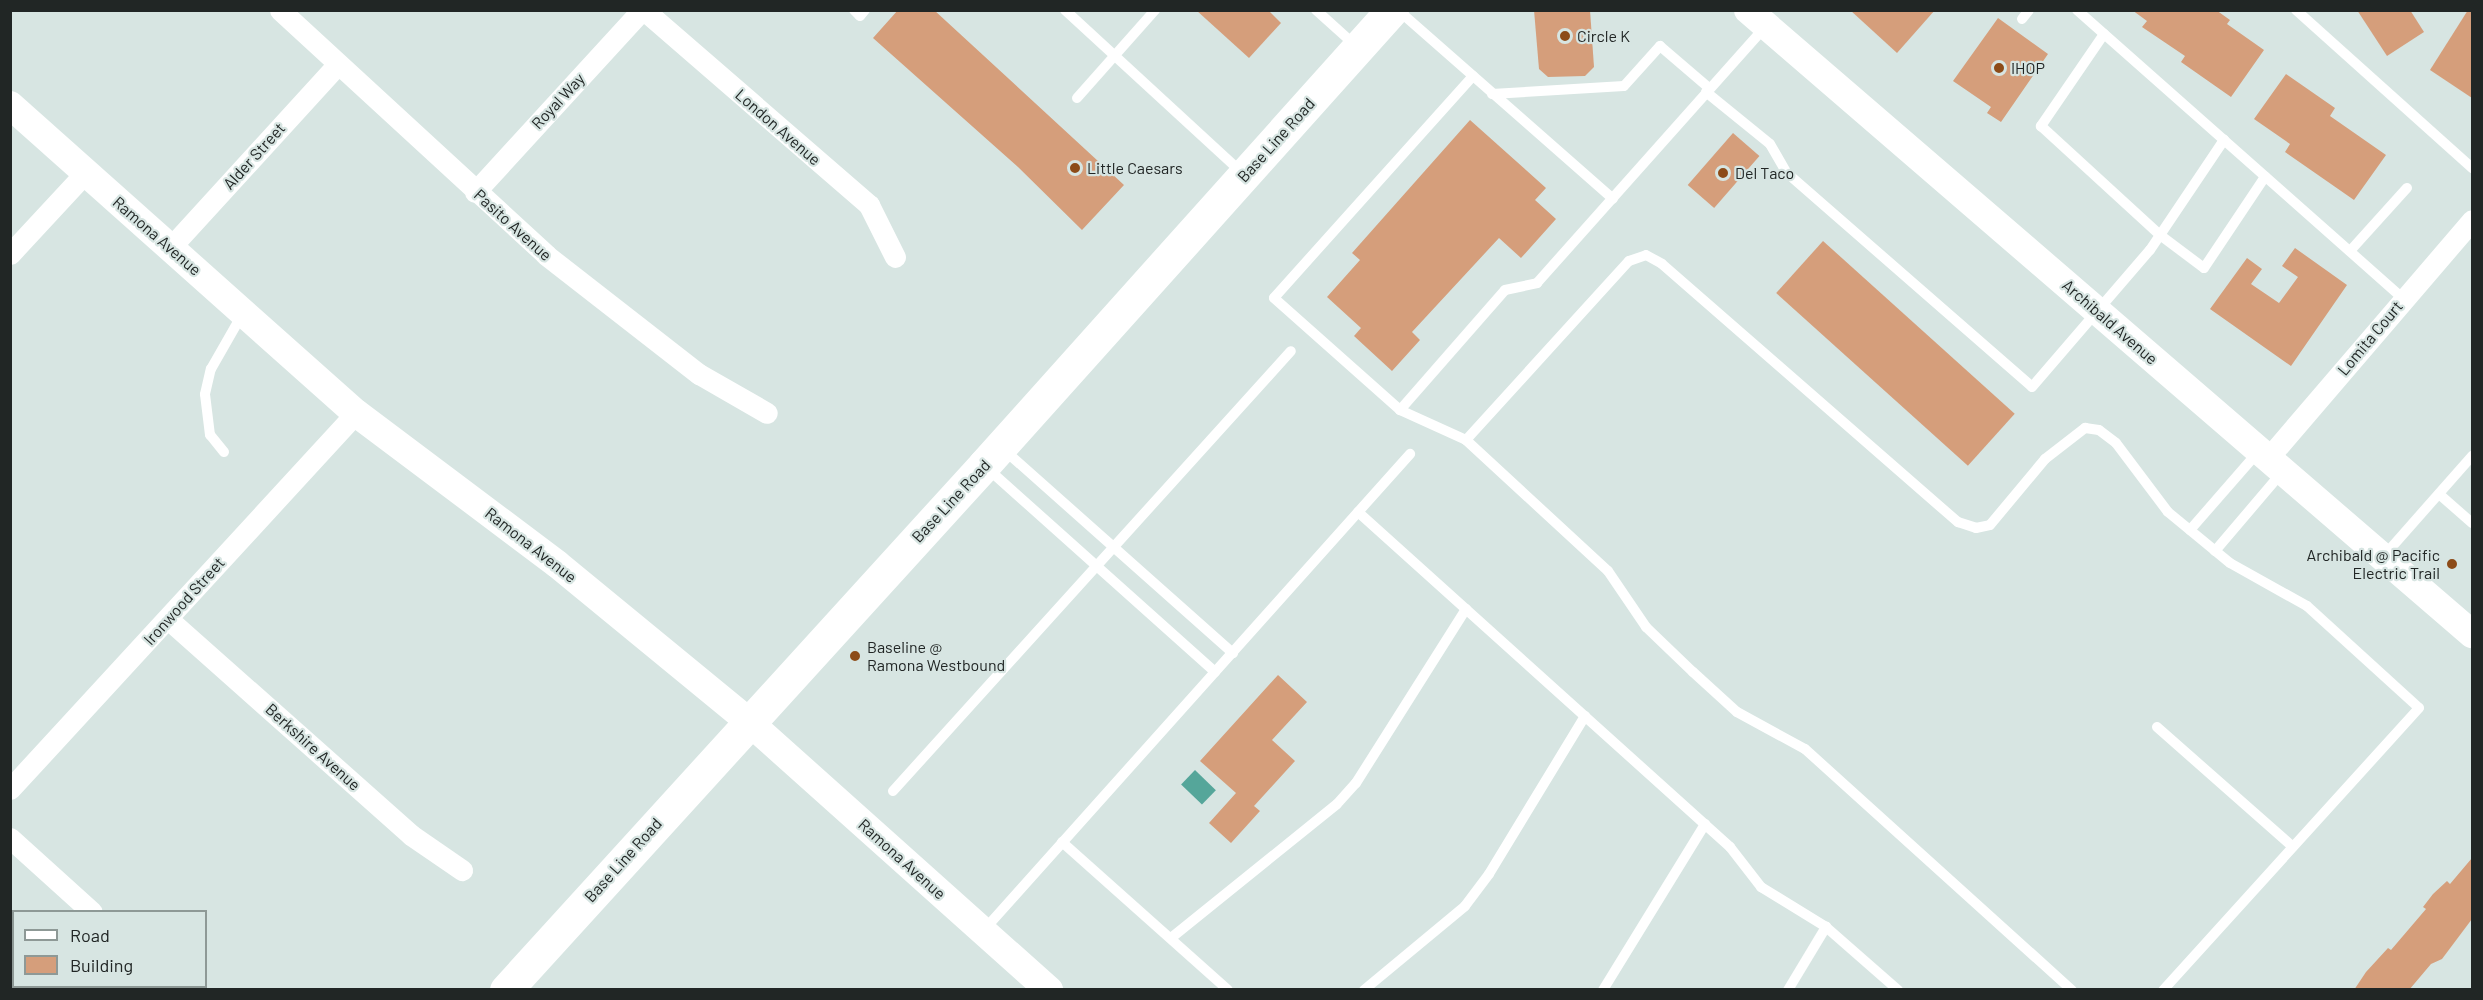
<!DOCTYPE html>
<html>
<head>
<meta charset="utf-8">
<style>
	body { margin:0 }
	#map { position:relative; width:2483px; height:1000px; overflow:hidden; background:#d7e5e2; font-family:Barlow,sans-serif }
	div>[style] { position:absolute }
	.water>* { inset:0; background:#55a69a; transform-origin:0 0 }
	.building>* { inset:0; background:#d59e7b; transform-origin:0 0 }
	.lane>* { height:10px; margin:-5px; padding:0 5px; transform-origin:5px; border-radius:5px; background:#fff }
	.street>* { height:21px; margin:-10.5px; padding:0 10.5px; transform-origin:10.5px; border-radius:10.5px; background:#fff }
	.secondary>* { height:28px; margin:-14px; padding:0 14px; transform-origin:14px; border-radius:14px; background:#fff }
	.primary>* { height:33px; margin:-16.5px; padding:0 16.5px; transform-origin:16.5px; border-radius:16.5px; background:#fff }
	.dots>* { width:16px; height:16px; translate:-50% -50%; box-sizing:border-box; border:3px solid #d7e5e2; border-radius:50% }
	span { translate:-50% -50%; white-space:nowrap; text-align:center; line-height:1.15; -webkit-text-stroke:4.5px #d7e5e2; paint-order:stroke }
	.poi-label { font-size:16px; color:#212625 }
	.left { translate:0 -50%; text-align:left }
	.right { translate:-100% -50%; text-align:right }
	.street-label { font-size:16px; color:#212625 }
	.frame { position:absolute; inset:0; border:12px solid #212625; pointer-events:none }
	.legend { position:absolute; left:12px; top:910px; width:195px; height:78px; box-sizing:border-box; background:#d7e5e2; border:2px solid #8e9996; margin:0; padding:8px 10px; list-style:none; font-size:18px; color:#212625 }
	.legend li { display:flex; align-items:center; gap:12px; height:30px }
	.legend b { width:30px; border:2px solid #8e9996 }
</style>
</head>
<body>
<div id="map">
	<div class="water">
		<i style="left:1195px;top:770px;width:29px;height:20px;rotate:44deg"></i>
	</div>
	<div class="building">
		<i style="clip-path:polygon(898px 10px,934px 10px,1124px 185px,1082px 230px,1018px 167px,873px 38px)"></i>
		<i style="clip-path:polygon(1196px 10px,1268px 10px,1281px 23px,1249px 58px)"></i>
		<i style="clip-path:polygon(1534px 10px,1590px 10px,1594px 67px,1585px 76px,1548px 77px,1539px 69px)"></i>
		<i style="clip-path:polygon(1850px 10px,1935px 10px,1897px 53px)"></i>
		<i style="clip-path:polygon(2132px 10px,2216px 10px,2230px 20px,2227px 24px,2264px 50px,2231px 97px,2181px 62px,2185px 56px,2142px 27px,2147px 21px)"></i>
		<i style="clip-path:polygon(2357px 10px,2410px 10px,2424px 32px,2387px 56px)"></i>
		<i style="clip-path:polygon(2468px 10px,2472px 10px,2472px 98px,2430px 70px)"></i>
		<i style="clip-path:polygon(1998px 18px,2048px 54px,2001px 122px,1987px 113px,1991px 107px,1953px 81px)"></i>
		<i style="clip-path:polygon(2286px 74px,2335px 108px,2330px 116px,2386px 155px,2354px 200px,2285px 152px,2290px 144px,2254px 119px)"></i>
		<i style="clip-path:polygon(1470px 120px,1546px 188px,1535px 200px,1556px 219px,1521px 258px,1499px 238px,1412px 332px,1420px 340px,1392px 371px,1354px 336px,1361px 328px,1327px 297px,1360px 260px,1352px 253px)"></i>
		<i style="left:1733px;top:133px;width:35px;height:69px;rotate:41deg"></i>
		<i style="left:1823px;top:241px;width:258px;height:70px;rotate:42deg"></i>
		<i style="clip-path:polygon(2295px 248px,2347px 285px,2291px 366px,2210px 309px,2247px 258px,2262px 269px,2251px 284px,2279px 303px,2298px 277px,2282px 266px)"></i>
		<i style="clip-path:polygon(1278px 675px,1307px 702px,1272px 740px,1295px 761px,1254px 806px,1260px 811px,1231px 843px,1209px 823px,1236px 793px,1200px 761px)"></i>
		<i style="clip-path:polygon(2472px 858px,2472px 919px,2442px 959px,2431px 964px,2409px 990px,2354px 990px,2366px 972px,2388px 948px,2391px 950px,2426px 909px,2423px 907px,2433px 894px,2447px 881px,2450px 884px)"></i>
	</div>
	<div class="lane">
		<i style="left:854px;top:10px;width:8px;rotate:45deg"></i>
		<i style="left:860px;top:16px;width:8px;rotate:-50deg"></i>
		<i style="left:1065px;top:10px;width:241px;rotate:42.6deg"></i>
		<i style="left:1316px;top:10px;width:54px;rotate:42deg"></i>
		<i style="left:1398px;top:10px;width:286px;rotate:41.3deg"></i>
		<i style="left:2077px;top:10px;width:436px;rotate:41.5deg"></i>
		<i style="left:2296px;top:10px;width:237px;rotate:41.9deg"></i>
		<i style="left:2022px;top:19px;width:11px;rotate:-52deg"></i>
		<i style="left:2104px;top:34px;width:112px;rotate:124.4deg"></i>
		<i style="left:2041px;top:126px;width:161px;rotate:42.5deg"></i>
		<i style="left:2160px;top:235px;width:55px;rotate:36.9deg"></i>
		<i style="left:2204px;top:268px;width:110px;rotate:-56.2deg"></i>
		<i style="left:1473px;top:76px;width:298px;rotate:131.9deg"></i>
		<i style="left:1274px;top:298px;width:169px;rotate:41.6deg"></i>
		<i style="left:1400px;top:410px;width:72px;rotate:24.4deg"></i>
		<i style="left:1466px;top:440px;width:193px;rotate:42.7deg"></i>
		<i style="left:1608px;top:571px;width:68px;rotate:55.8deg"></i>
		<i style="left:1646px;top:627px;width:65px;rotate:43.8deg"></i>
		<i style="left:1693px;top:672px;width:59px;rotate:42.3deg"></i>
		<i style="left:1737px;top:712px;width:77px;rotate:28.6deg"></i>
		<i style="left:1805px;top:749px;width:360px;rotate:42.1deg"></i>
		<i style="left:1706px;top:92px;width:82px;rotate:39.1deg"></i>
		<i style="left:1770px;top:144px;width:34px;rotate:60deg"></i>
		<i style="left:1787px;top:173px;width:325px;rotate:41.1deg"></i>
		<i style="left:2032px;top:387px;width:181px;rotate:-49.3deg"></i>
		<i style="left:2150px;top:250px;width:133px;rotate:-56.1deg"></i>
		<i style="left:1492px;top:94px;width:132px;rotate:-3.5deg"></i>
		<i style="left:1624px;top:86px;width:54px;rotate:-48deg"></i>
		<i style="left:1660px;top:46px;width:65px;rotate:40.6deg"></i>
		<i style="left:1077px;top:98px;width:118px;rotate:-48.4deg"></i>
		<i style="left:2350px;top:251px;width:85px;rotate:-47.9deg"></i>
		<i style="left:1400px;top:410px;width:159px;rotate:-48.8deg"></i>
		<i style="left:1505px;top:290px;width:33px;rotate:-12deg"></i>
		<i style="left:1537px;top:283px;width:344px;rotate:-48.3deg"></i>
		<i style="left:1466px;top:440px;width:242px;rotate:-47.7deg"></i>
		<i style="left:1629px;top:261px;width:18px;rotate:-19deg"></i>
		<i style="left:1646px;top:255px;width:18px;rotate:29deg"></i>
		<i style="left:1662px;top:264px;width:393px;rotate:41.1deg"></i>
		<i style="left:1958px;top:522px;width:19px;rotate:18deg"></i>
		<i style="left:1976px;top:528px;width:14px;rotate:-12deg"></i>
		<i style="left:1990px;top:525px;width:86px;rotate:-50.2deg"></i>
		<i style="left:2045px;top:459px;width:51px;rotate:-37.8deg"></i>
		<i style="left:2085px;top:428px;width:14px;rotate:8deg"></i>
		<i style="left:2099px;top:430px;width:21px;rotate:37deg"></i>
		<i style="left:2116px;top:443px;width:86px;rotate:53deg"></i>
		<i style="left:2168px;top:512px;width:80px;rotate:39.4deg"></i>
		<i style="left:2230px;top:563px;width:88px;rotate:29.2deg"></i>
		<i style="left:2307px;top:606px;width:151px;rotate:42.3deg"></i>
		<i style="left:2419px;top:708px;width:381px;rotate:132.2deg"></i>
		<i style="left:1002px;top:448px;width:309px;rotate:41.6deg"></i>
		<i style="left:224px;top:452px;width:22px;rotate:-129deg"></i>
		<i style="left:210px;top:435px;width:41px;rotate:-97deg"></i>
		<i style="left:205px;top:394px;width:26px;rotate:-77deg"></i>
		<i style="left:211px;top:369px;width:64px;rotate:-60.3deg"></i>
		<i style="left:987px;top:468px;width:306px;rotate:41.8deg"></i>
		<i style="left:2439px;top:494px;width:44px;rotate:41.3deg"></i>
		<i style="left:1358px;top:512px;width:501px;rotate:42deg"></i>
		<i style="left:1730px;top:847px;width:51px;rotate:52.2deg"></i>
		<i style="left:1761px;top:887px;width:76px;rotate:31.6deg"></i>
		<i style="left:1826px;top:927px;width:96px;rotate:41.2deg"></i>
		<i style="left:2190px;top:530px;width:103px;rotate:-48.9deg"></i>
		<i style="left:2215px;top:551px;width:105px;rotate:-49.6deg"></i>
		<i style="left:2383px;top:557px;width:135px;rotate:-48.6deg"></i>
		<i style="left:2157px;top:727px;width:181px;rotate:41.4deg"></i>
		<i style="left:893px;top:791px;width:593px;rotate:-47.87deg"></i>
		<i style="left:1062px;top:842px;width:222px;rotate:41.7deg"></i>
		<i style="left:984px;top:930px;width:639px;rotate:-48.17deg"></i>
		<i style="left:1171px;top:938px;width:213px;rotate:-38.9deg"></i>
		<i style="left:1337px;top:804px;width:28px;rotate:-48deg"></i>
		<i style="left:1356px;top:783px;width:206px;rotate:-57.7deg"></i>
		<i style="left:1364px;top:990px;width:131px;rotate:-39.7deg"></i>
		<i style="left:1465px;top:906px;width:40px;rotate:-53deg"></i>
		<i style="left:1489px;top:874px;width:185px;rotate:-58.7deg"></i>
		<i style="left:1603px;top:990px;width:195px;rotate:-58.4deg"></i>
		<i style="left:1788px;top:990px;width:74px;rotate:-58.9deg"></i>
	</div>
	<div class="street">
		<i style="left:280px;top:10px;width:362px;rotate:42.6deg"></i>
		<i style="left:546px;top:255px;width:194px;rotate:37.9deg"></i>
		<i style="left:699px;top:374px;width:78px;rotate:29.8deg"></i>
		<i style="left:644px;top:10px;width:298px;rotate:40.9deg"></i>
		<i style="left:869px;top:205px;width:58px;rotate:63.4deg"></i>
		<i style="left:475px;top:192px;width:247px;rotate:-47.5deg"></i>
		<i style="left:170px;top:248px;width:249px;rotate:-47.6deg"></i>
		<i style="left:10px;top:254px;width:110px;rotate:-47.2deg"></i>
		<i style="left:2269px;top:457px;width:312px;rotate:-49.4deg"></i>
		<i style="left:168px;top:619px;width:325px;rotate:41.6deg"></i>
		<i style="left:411px;top:835px;width:62px;rotate:34.5deg"></i>
		<i style="left:10px;top:789px;width:511px;rotate:-47.38deg"></i>
		<i style="left:10px;top:838px;width:110px;rotate:42.1deg"></i>
		<i style="left:175px;top:986px;width:5px;rotate:53deg"></i>
	</div>
	<div class="secondary">
		<i style="left:1748px;top:10px;width:956px;rotate:40.76deg"></i>
		<i style="left:10px;top:105px;width:463px;rotate:41.7deg"></i>
		<i style="left:356px;top:413px;width:251px;rotate:36.9deg"></i>
		<i style="left:557px;top:564px;width:247px;rotate:39.4deg"></i>
		<i style="left:748px;top:721px;width:404px;rotate:41.8deg"></i>
	</div>
	<div class="primary">
		<i style="left:506px;top:990px;width:710px;rotate:-47.68deg"></i>
		<i style="left:984px;top:465px;width:611px;rotate:-48.12deg"></i>
	</div>
	<div class="dots">
		<i style="left:1565px;top:36px;background:#8c4b18"></i>
		<i style="left:1999px;top:68px;background:#8c4b18"></i>
		<i style="left:1075px;top:168px;background:#8c4b18"></i>
		<i style="left:1723px;top:173px;background:#8c4b18"></i>
		<i style="left:2452px;top:564px;background:#8c4b18"></i>
		<i style="left:855px;top:656px;background:#8c4b18"></i>
	</div>
	<div class="poi-label">
		<span class="left" style="left:1577px;top:36px">Circle K</span>
		<span class="left" style="left:2011px;top:68px">IHOP</span>
		<span class="left" style="left:1087px;top:168px">Little Caesars</span>
		<span class="left" style="left:1735px;top:173px">Del Taco</span>
		<span class="right" style="left:2440px;top:564px">Archibald @ Pacific<br>Electric Trail</span>
		<span class="left" style="left:867px;top:656px">Baseline @<br>Ramona Westbound</span>
	</div>
	<div class="street-label">
		<span style="left:558px;top:101px;rotate:-47deg">Royal Way</span>
		<span style="left:778px;top:127px;rotate:41deg">London Avenue</span>
		<span style="left:1276px;top:140px;rotate:-48deg">Base Line Road</span>
		<span style="left:254px;top:156px;rotate:-48deg">Alder Street</span>
		<span style="left:513px;top:225px;rotate:42deg">Pasito Avenue</span>
		<span style="left:157px;top:236px;rotate:41deg">Ramona Avenue</span>
		<span style="left:2110px;top:322px;rotate:41deg">Archibald Avenue</span>
		<span style="left:2370px;top:338px;rotate:-50deg">Lomita Court</span>
		<span style="left:951px;top:501px;rotate:-47deg">Base Line Road</span>
		<span style="left:531px;top:545px;rotate:38deg">Ramona Avenue</span>
		<span style="left:184px;top:601px;rotate:-48deg">Ironwood Street</span>
		<span style="left:313px;top:747px;rotate:42deg">Berkshire Avenue</span>
		<span style="left:902px;top:859px;rotate:42deg">Ramona Avenue</span>
		<span style="left:623px;top:860px;rotate:-48deg">Base Line Road</span>
	</div>
	<div class="frame"></div>
	<ul class="legend">
	<li><b style="height:8px;background:#fff"></b>Road</li>
	<li><b style="height:16px;background:#d59e7b"></b>Building</li>
	</ul>
</div>
</body>
</html>
